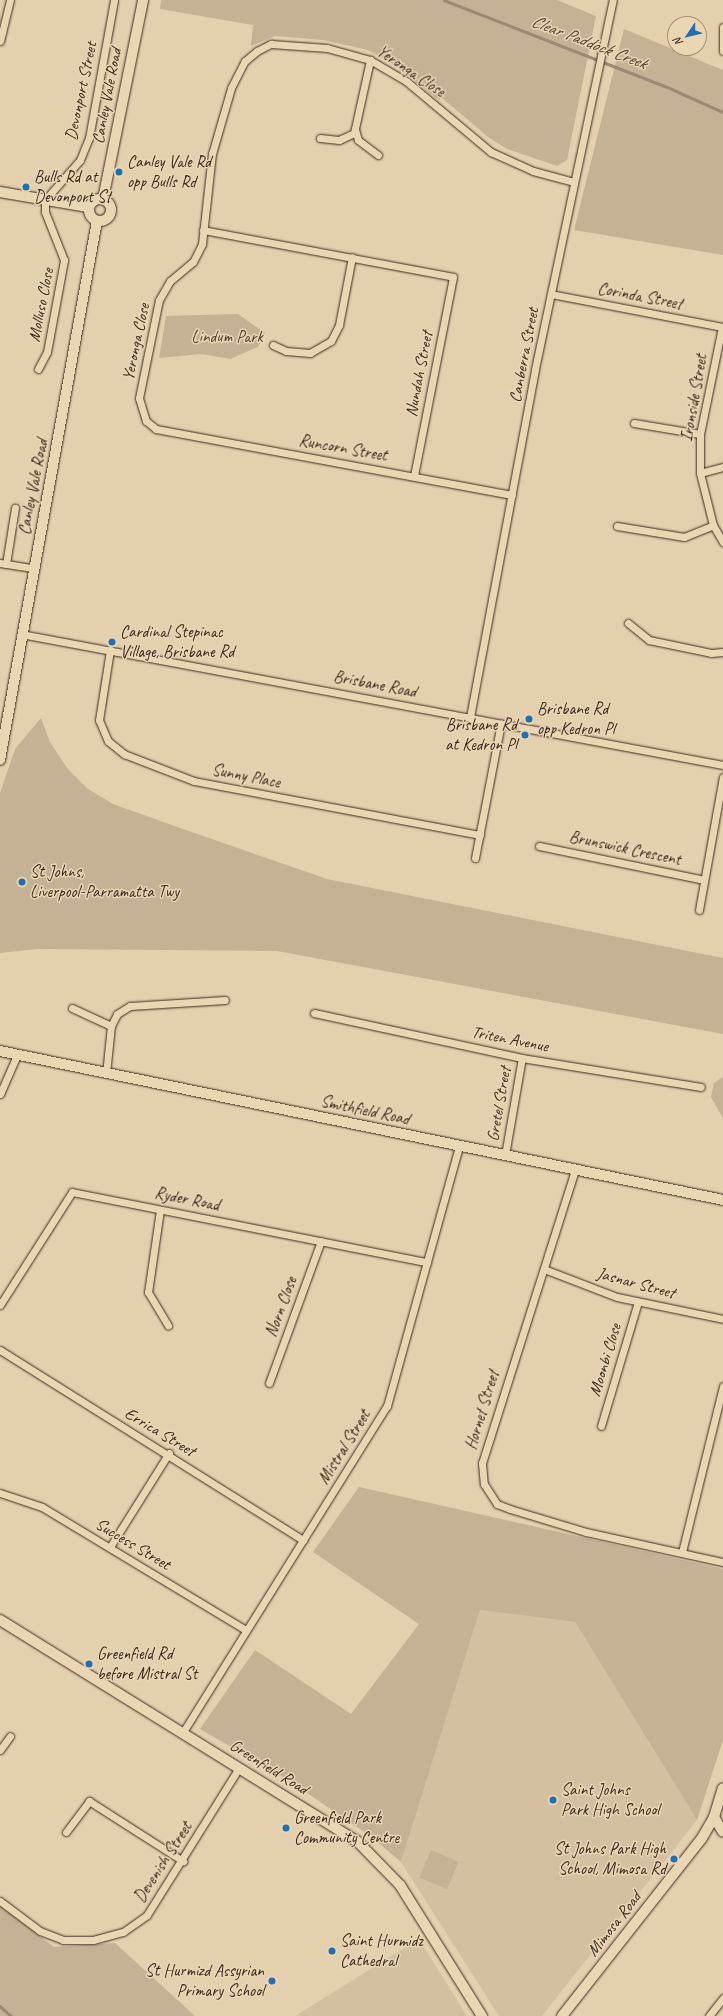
<!DOCTYPE html>
<html>
<head>
<meta charset="utf-8">
<style>
	body { margin:0 }
	#map { position:relative; width:723px; height:2016px; overflow:hidden; background:#e4cfae; font-family:Caveat,sans-serif }
	div>[style] { position:absolute }
	.built>* { inset:0; background:#d4c0a0 }
	.green>* { inset:0; background:#c5b194; transform-origin:0 0 }
	.stream>* { height:2.5px; margin:-1.25px; padding:0 1.25px; transform-origin:1.25px; border-radius:1.25px; background:#9d8971 }
	.roads { filter:drop-shadow(0 0 1px #3b2a1e) drop-shadow(0 0 1px #3b2a1e) }
	.street>* { height:7px; margin:-3.5px; padding:0 3.5px; transform-origin:3.5px; border-radius:3.5px; background:#ebd6b4 }
	.secondary>* { height:10px; margin:-5px; padding:0 5px; transform-origin:5px; border-radius:5px; background:#ebd6b4 }
	.secondary>.ring { margin:-5px; padding:0; box-sizing:content-box; background:none; border:10px solid #ebd6b4; border-radius:50% }
	.dots>* { width:11px; height:11px; translate:-50% -50%; box-sizing:border-box; border:2px solid #ebd6b4; border-radius:50% }
	span { translate:-50% -50%; white-space:nowrap; text-align:center; line-height:1.15; -webkit-text-stroke:3px #ebd6b4; paint-order:stroke }
	.street-label { font-size:17px; color:#3b2a1e }
	.poi-label { font-size:17px; color:#3b2a1e }
	.left { translate:0 -50%; text-align:left }
	.right { translate:-100% -50%; text-align:right }
	.park-label { font-size:17px; color:#503e30 }
	.water-label { font-size:18px; color:#544233; font-style:italic }
	.north { position:absolute; left:667px; top:16px; width:40px; height:40px; box-sizing:border-box; background:#ebd6b4; border:1px solid #a59178; border-radius:50%; rotate:235deg; font-size:11px; font-weight:700; line-height:16px; text-align:center; color:#3b2a1e }
	.north::after { content:''; display:block; margin:auto; width:14px; height:18px; background:#1f6fb2; clip-path:polygon(50% 0,100% 100%,50% 72%,0 100%) }
</style>
</head>
<body>
<div id="map">
	<div class="built">
		<i style="clip-path:polygon(480px 1610px,575px 1622px,697px 1820px,542px 2016px,499px 2016px,401px 1862px)"></i>
		<i style="clip-path:polygon(419px 1939px,467px 2016px,295px 2016px)"></i>
	</div>
	<div class="green">
		<i style="clip-path:polygon(161px 0,557px 0,596px 16px,567px 160px,557px 166px,507px 149px,488px 137px,441px 97px,439px 100px,393px 64px,368px 50px,323px 40px,275px 36px,251px 46px,253px 25px,160px 9px)"></i>
		<i style="clip-path:polygon(624px 29px,723px 70px,723px 255px,574px 230px)"></i>
		<i style="clip-path:polygon(238px 314px,265px 333px,258px 347px,230px 359px,202px 354px,159px 358px,166px 316px)"></i>
		<i style="clip-path:polygon(41px 718px,50px 742px,67px 768px,88px 789px,113px 804px,180px 828px,327px 879px,723px 958px,723px 1034px,277px 951px,37px 949px,0 953px,0 793px,15px 749px)"></i>
		<i style="clip-path:polygon(723px 1077px,723px 1118px,711px 1097px,714px 1083px)"></i>
		<i style="clip-path:polygon(359px 1487px,723px 1569px,723px 1740px,697px 1820px,575px 1622px,480px 1610px,401px 1862px,369px 1835px,288px 1780px,200px 1729px,255px 1650px,351px 1714px,419px 1624px,313px 1552px)"></i>
		<i style="left:431px;top:1850px;width:30px;height:30px;rotate:23deg"></i>
		<i style="clip-path:polygon(0 1906px,54px 1947px,115px 1943px,195px 2016px,0 2016px)"></i>
	</div>
	<div class="stream">
		<i style="left:444px;top:0;width:239px;rotate:21.3deg"></i>
		<i style="left:667px;top:87px;width:61px;rotate:24.1deg"></i>
		<i style="left:0;top:2006px;width:15px;rotate:42deg"></i>
	</div>
	<div class="roads">
		<div class="street">
			<i style="left:723px;top:27px;width:24px;rotate:90deg"></i>
			<i style="left:0;top:41px;width:42px;rotate:-76.3deg"></i>
			<i style="left:355px;top:129px;width:11px;rotate:75deg"></i>
			<i style="left:358px;top:140px;width:25px;rotate:37deg"></i>
			<i style="left:320px;top:138px;width:19px;rotate:6deg"></i>
			<i style="left:339px;top:140px;width:17px;rotate:-25deg"></i>
			<i style="left:354px;top:133px;width:75px;rotate:-77.6deg"></i>
			<i style="left:203px;top:230px;width:254px;rotate:10.6deg"></i>
			<i style="left:453px;top:277px;width:203px;rotate:101.1deg"></i>
			<i style="left:551px;top:294px;width:175px;rotate:10.9deg"></i>
			<i style="left:722px;top:327px;width:109px;rotate:101.6deg"></i>
			<i style="left:700px;top:434px;width:39px;rotate:90deg"></i>
			<i style="left:700px;top:473px;width:54px;rotate:76deg"></i>
			<i style="left:713px;top:525px;width:20px;rotate:60deg"></i>
			<i style="left:273px;top:345px;width:14px;rotate:25deg"></i>
			<i style="left:286px;top:351px;width:24px;rotate:5deg"></i>
			<i style="left:310px;top:353px;width:24px;rotate:-30deg"></i>
			<i style="left:331px;top:341px;width:18px;rotate:-63deg"></i>
			<i style="left:339px;top:325px;width:69px;rotate:-79.2deg"></i>
			<i style="left:38px;top:369px;width:19px;rotate:-62deg"></i>
			<i style="left:47px;top:352px;width:94px;rotate:-79.5deg"></i>
			<i style="left:64px;top:260px;width:52px;rotate:-111.6deg"></i>
			<i style="left:45px;top:212px;width:12px;rotate:-90deg"></i>
			<i style="left:45px;top:200px;width:53px;rotate:-48.8deg"></i>
			<i style="left:80px;top:160px;width:24px;rotate:-68deg"></i>
			<i style="left:89px;top:138px;width:140px;rotate:-79.7deg"></i>
			<i style="left:634px;top:423px;width:67px;rotate:9.5deg"></i>
			<i style="left:700px;top:473px;width:24px;rotate:-15deg"></i>
			<i style="left:512px;top:495px;width:362px;rotate:-169.5deg"></i>
			<i style="left:156px;top:429px;width:13px;rotate:-141deg"></i>
			<i style="left:146px;top:421px;width:24px;rotate:-107deg"></i>
			<i style="left:139px;top:398px;width:100px;rotate:-78.5deg"></i>
			<i style="left:159px;top:300px;width:22px;rotate:-60deg"></i>
			<i style="left:170px;top:281px;width:30px;rotate:-40deg"></i>
			<i style="left:193px;top:262px;width:20px;rotate:-63deg"></i>
			<i style="left:202px;top:244px;width:91px;rotate:-83.7deg"></i>
			<i style="left:212px;top:154px;width:69px;rotate:-73.9deg"></i>
			<i style="left:231px;top:88px;width:30px;rotate:-63deg"></i>
			<i style="left:245px;top:61px;width:16px;rotate:-40deg"></i>
			<i style="left:257px;top:51px;width:16px;rotate:-27deg"></i>
			<i style="left:271px;top:44px;width:56px;rotate:4.1deg"></i>
			<i style="left:327px;top:48px;width:45px;rotate:15.6deg"></i>
			<i style="left:370px;top:60px;width:42px;rotate:30.3deg"></i>
			<i style="left:406px;top:81px;width:111px;rotate:39.9deg"></i>
			<i style="left:491px;top:152px;width:46px;rotate:24.3deg"></i>
			<i style="left:533px;top:171px;width:42px;rotate:15deg"></i>
			<i style="left:617px;top:526px;width:68px;rotate:9.3deg"></i>
			<i style="left:684px;top:537px;width:31px;rotate:-22deg"></i>
			<i style="left:0;top:563px;width:33px;rotate:9deg"></i>
			<i style="left:6px;top:564px;width:57px;rotate:-80.9deg"></i>
			<i style="left:628px;top:623px;width:27px;rotate:39deg"></i>
			<i style="left:649px;top:640px;width:63px;rotate:11.8deg"></i>
			<i style="left:711px;top:653px;width:12px;rotate:-5deg"></i>
			<i style="left:21px;top:634px;width:714px;rotate:10.57deg"></i>
			<i style="left:110px;top:650px;width:71px;rotate:98.9deg"></i>
			<i style="left:99px;top:720px;width:23px;rotate:67deg"></i>
			<i style="left:108px;top:741px;width:21px;rotate:39deg"></i>
			<i style="left:124px;top:754px;width:75px;rotate:21.1deg"></i>
			<i style="left:194px;top:781px;width:291px;rotate:10.7deg"></i>
			<i style="left:470px;top:717px;width:354px;rotate:-79.4deg"></i>
			<i style="left:535px;top:369px;width:377px;rotate:-78.1deg"></i>
			<i style="left:539px;top:846px;width:168px;rotate:11.6deg"></i>
			<i style="left:475px;top:858px;width:137px;rotate:-79.1deg"></i>
			<i style="left:699px;top:910px;width:135px;rotate:-79.8deg"></i>
			<i style="left:72px;top:1008px;width:43px;rotate:24.8deg"></i>
			<i style="left:314px;top:1013px;width:213px;rotate:12.2deg"></i>
			<i style="left:522px;top:1058px;width:181px;rotate:9.2deg"></i>
			<i style="left:106px;top:1074px;width:48px;rotate:-84.1deg"></i>
			<i style="left:111px;top:1026px;width:13px;rotate:-63deg"></i>
			<i style="left:117px;top:1014px;width:15px;rotate:-32deg"></i>
			<i style="left:130px;top:1006px;width:95px;rotate:-3.6deg"></i>
			<i style="left:0;top:1094px;width:43px;rotate:-66.4deg"></i>
			<i style="left:505px;top:1155px;width:98px;rotate:-80.1deg"></i>
			<i style="left:575px;top:1170px;width:307px;rotate:107.6deg"></i>
			<i style="left:482px;top:1463px;width:21px;rotate:85deg"></i>
			<i style="left:484px;top:1484px;width:24px;rotate:57deg"></i>
			<i style="left:497px;top:1504px;width:14px;rotate:21deg"></i>
			<i style="left:510px;top:1509px;width:79px;rotate:16.8deg"></i>
			<i style="left:586px;top:1532px;width:140px;rotate:12.4deg"></i>
			<i style="left:160px;top:1210px;width:83px;rotate:98.3deg"></i>
			<i style="left:148px;top:1292px;width:39px;rotate:59deg"></i>
			<i style="left:544px;top:1269px;width:78px;rotate:21deg"></i>
			<i style="left:617px;top:1297px;width:108px;rotate:11.7deg"></i>
			<i style="left:0;top:1305px;width:134px;rotate:-57.5deg"></i>
			<i style="left:72px;top:1192px;width:362px;rotate:11.2deg"></i>
			<i style="left:0;top:1350px;width:358px;rotate:32.1deg"></i>
			<i style="left:269px;top:1383px;width:151px;rotate:-69.9deg"></i>
			<i style="left:601px;top:1426px;width:129px;rotate:-73.4deg"></i>
			<i style="left:0;top:1493px;width:44px;rotate:18.4deg"></i>
			<i style="left:42px;top:1507px;width:238px;rotate:31.1deg"></i>
			<i style="left:110px;top:1547px;width:111px;rotate:-57.9deg"></i>
			<i style="left:682px;top:1552px;width:171px;rotate:-76.1deg"></i>
			<i style="left:183px;top:1732px;width:385px;rotate:-58deg"></i>
			<i style="left:387px;top:1406px;width:270px;rotate:-74.5deg"></i>
			<i style="left:0;top:1750px;width:17px;rotate:-54deg"></i>
			<i style="left:66px;top:1832px;width:39px;rotate:-53deg"></i>
			<i style="left:89px;top:1801px;width:112px;rotate:32.6deg"></i>
			<i style="left:0;top:1901px;width:50px;rotate:36.9deg"></i>
			<i style="left:40px;top:1931px;width:25px;rotate:21deg"></i>
			<i style="left:63px;top:1940px;width:30px"></i>
			<i style="left:93px;top:1940px;width:31px;rotate:-15deg"></i>
			<i style="left:123px;top:1932px;width:29px;rotate:-35deg"></i>
			<i style="left:147px;top:1915px;width:173px;rotate:-58deg"></i>
			<i style="left:709px;top:2016px;width:23px;rotate:-52deg"></i>
		</div>
		<div class="secondary">
			<i style="left:0;top:192px;width:89px;rotate:9.7deg"></i>
			<i class="ring" style="left:89px;top:199px;width:12px;height:12px"></i>
			<i style="left:103px;top:199px;width:203px;rotate:-78.6deg"></i>
			<i style="left:0;top:760px;width:548px;rotate:-79.8deg"></i>
			<i style="left:0;top:1051px;width:738px;rotate:11.64deg"></i>
			<i style="left:0;top:1620px;width:420px;rotate:31.8deg"></i>
			<i style="left:357px;top:1841px;width:62px;rotate:45.7deg"></i>
			<i style="left:400px;top:1885px;width:155px;rotate:58deg"></i>
			<i style="left:714px;top:1817px;width:17px;rotate:59deg"></i>
			<i style="left:562px;top:2016px;width:226px;rotate:-51.8deg"></i>
			<i style="left:702px;top:1838px;width:24px;rotate:-60deg"></i>
			<i style="left:714px;top:1817px;width:30px;rotate:-73deg"></i>
		</div>
	</div>
	<div class="dots">
		<i style="left:119px;top:172px;background:#1f6fb2"></i>
		<i style="left:26px;top:187px;background:#1f6fb2"></i>
		<i style="left:112px;top:642px;background:#1f6fb2"></i>
		<i style="left:529px;top:719px;background:#1f6fb2"></i>
		<i style="left:525px;top:735px;background:#1f6fb2"></i>
		<i style="left:22px;top:882px;background:#1f6fb2"></i>
		<i style="left:89px;top:1664px;background:#1f6fb2"></i>
		<i style="left:553px;top:1800px;background:#1f6fb2"></i>
		<i style="left:286px;top:1828px;background:#1f6fb2"></i>
		<i style="left:674px;top:1859px;background:#1f6fb2"></i>
		<i style="left:332px;top:1951px;background:#1f6fb2"></i>
		<i style="left:272px;top:1981px;background:#1f6fb2"></i>
	</div>
	<div class="street-label">
		<span style="left:411px;top:71px;rotate:34deg">Yeronga Close</span>
		<span style="left:81px;top:91px;rotate:-78deg">Devonport Street</span>
		<span style="left:107px;top:96px;rotate:-79deg">Canley Vale Road</span>
		<span style="left:640px;top:296px;rotate:11deg">Corinda Street</span>
		<span style="left:41px;top:305px;rotate:-79deg">Molluso Close</span>
		<span style="left:136px;top:342px;rotate:-78deg">Yeronga Close</span>
		<span style="left:524px;top:355px;rotate:-79deg">Canberra Street</span>
		<span style="left:419px;top:374px;rotate:-79deg">Nundah Street</span>
		<span style="left:694px;top:398px;rotate:-80deg">Ironside Street</span>
		<span style="left:343px;top:448px;rotate:10deg">Runcorn Street</span>
		<span style="left:33px;top:487px;rotate:-79deg">Canley Vale Road</span>
		<span style="left:375px;top:684px;rotate:11deg">Brisbane Road</span>
		<span style="left:246px;top:776px;rotate:11deg">Sunny Place</span>
		<span style="left:625px;top:848px;rotate:12deg">Brunswick Crescent</span>
		<span style="left:510px;top:1039px;rotate:11deg">Triten Avenue</span>
		<span style="left:499px;top:1104px;rotate:-80deg">Gretel Street</span>
		<span style="left:365px;top:1110px;rotate:12deg">Smithfield Road</span>
		<span style="left:187px;top:1199px;rotate:11deg">Ryder Road</span>
		<span style="left:636px;top:1283px;rotate:15deg">Jasnar Street</span>
		<span style="left:281px;top:1307px;rotate:-70deg">Norn Close</span>
		<span style="left:605px;top:1360px;rotate:-73deg">Moonbi Close</span>
		<span style="left:482px;top:1410px;rotate:-73deg">Hornet Street</span>
		<span style="left:160px;top:1432px;rotate:31deg">Errica Street</span>
		<span style="left:344px;top:1447px;rotate:-58deg">Mistral Street</span>
		<span style="left:133px;top:1544px;rotate:31deg">Success Street</span>
		<span style="left:269px;top:1767px;rotate:32deg">Greenfield Road</span>
		<span style="left:163px;top:1862px;rotate:-57deg">Devenish Street</span>
		<span style="left:614px;top:1924px;rotate:-52deg">Mimosa Road</span>
	</div>
	<div class="poi-label">
		<span class="left" style="left:127px;top:172px">Canley Vale Rd<br>opp Bulls Rd</span>
		<span class="left" style="left:34px;top:187px">Bulls Rd at<br>Devonport St</span>
		<span class="left" style="left:120px;top:642px">Cardinal Stepinac<br>Village, Brisbane Rd</span>
		<span class="left" style="left:537px;top:719px">Brisbane Rd<br>opp Kedron Pl</span>
		<span class="right" style="left:517px;top:735px">Brisbane Rd<br>at Kedron Pl</span>
		<span class="left" style="left:30px;top:882px">St Johns,<br>Liverpool-Parramatta Twy</span>
		<span class="left" style="left:97px;top:1664px">Greenfield Rd<br>before Mistral St</span>
		<span class="left" style="left:561px;top:1800px">Saint Johns<br>Park High School</span>
		<span class="left" style="left:294px;top:1828px">Greenfield Park<br>Community Centre</span>
		<span class="right" style="left:666px;top:1859px">St Johns Park High<br>School, Mimosa Rd</span>
		<span class="left" style="left:340px;top:1951px">Saint Hurmidz<br>Cathedral</span>
		<span class="right" style="left:264px;top:1981px">St Hurmizd Assyrian<br>Primary School</span>
	</div>
	<div class="park-label">
		<span style="left:227px;top:337px">Lindum Park</span>
	</div>
	<div class="water-label">
		<span style="left:589px;top:42px;rotate:21deg">Clear Paddock Creek</span>
	</div>
	<div class="north">N</div>
</div>
</body>
</html>
